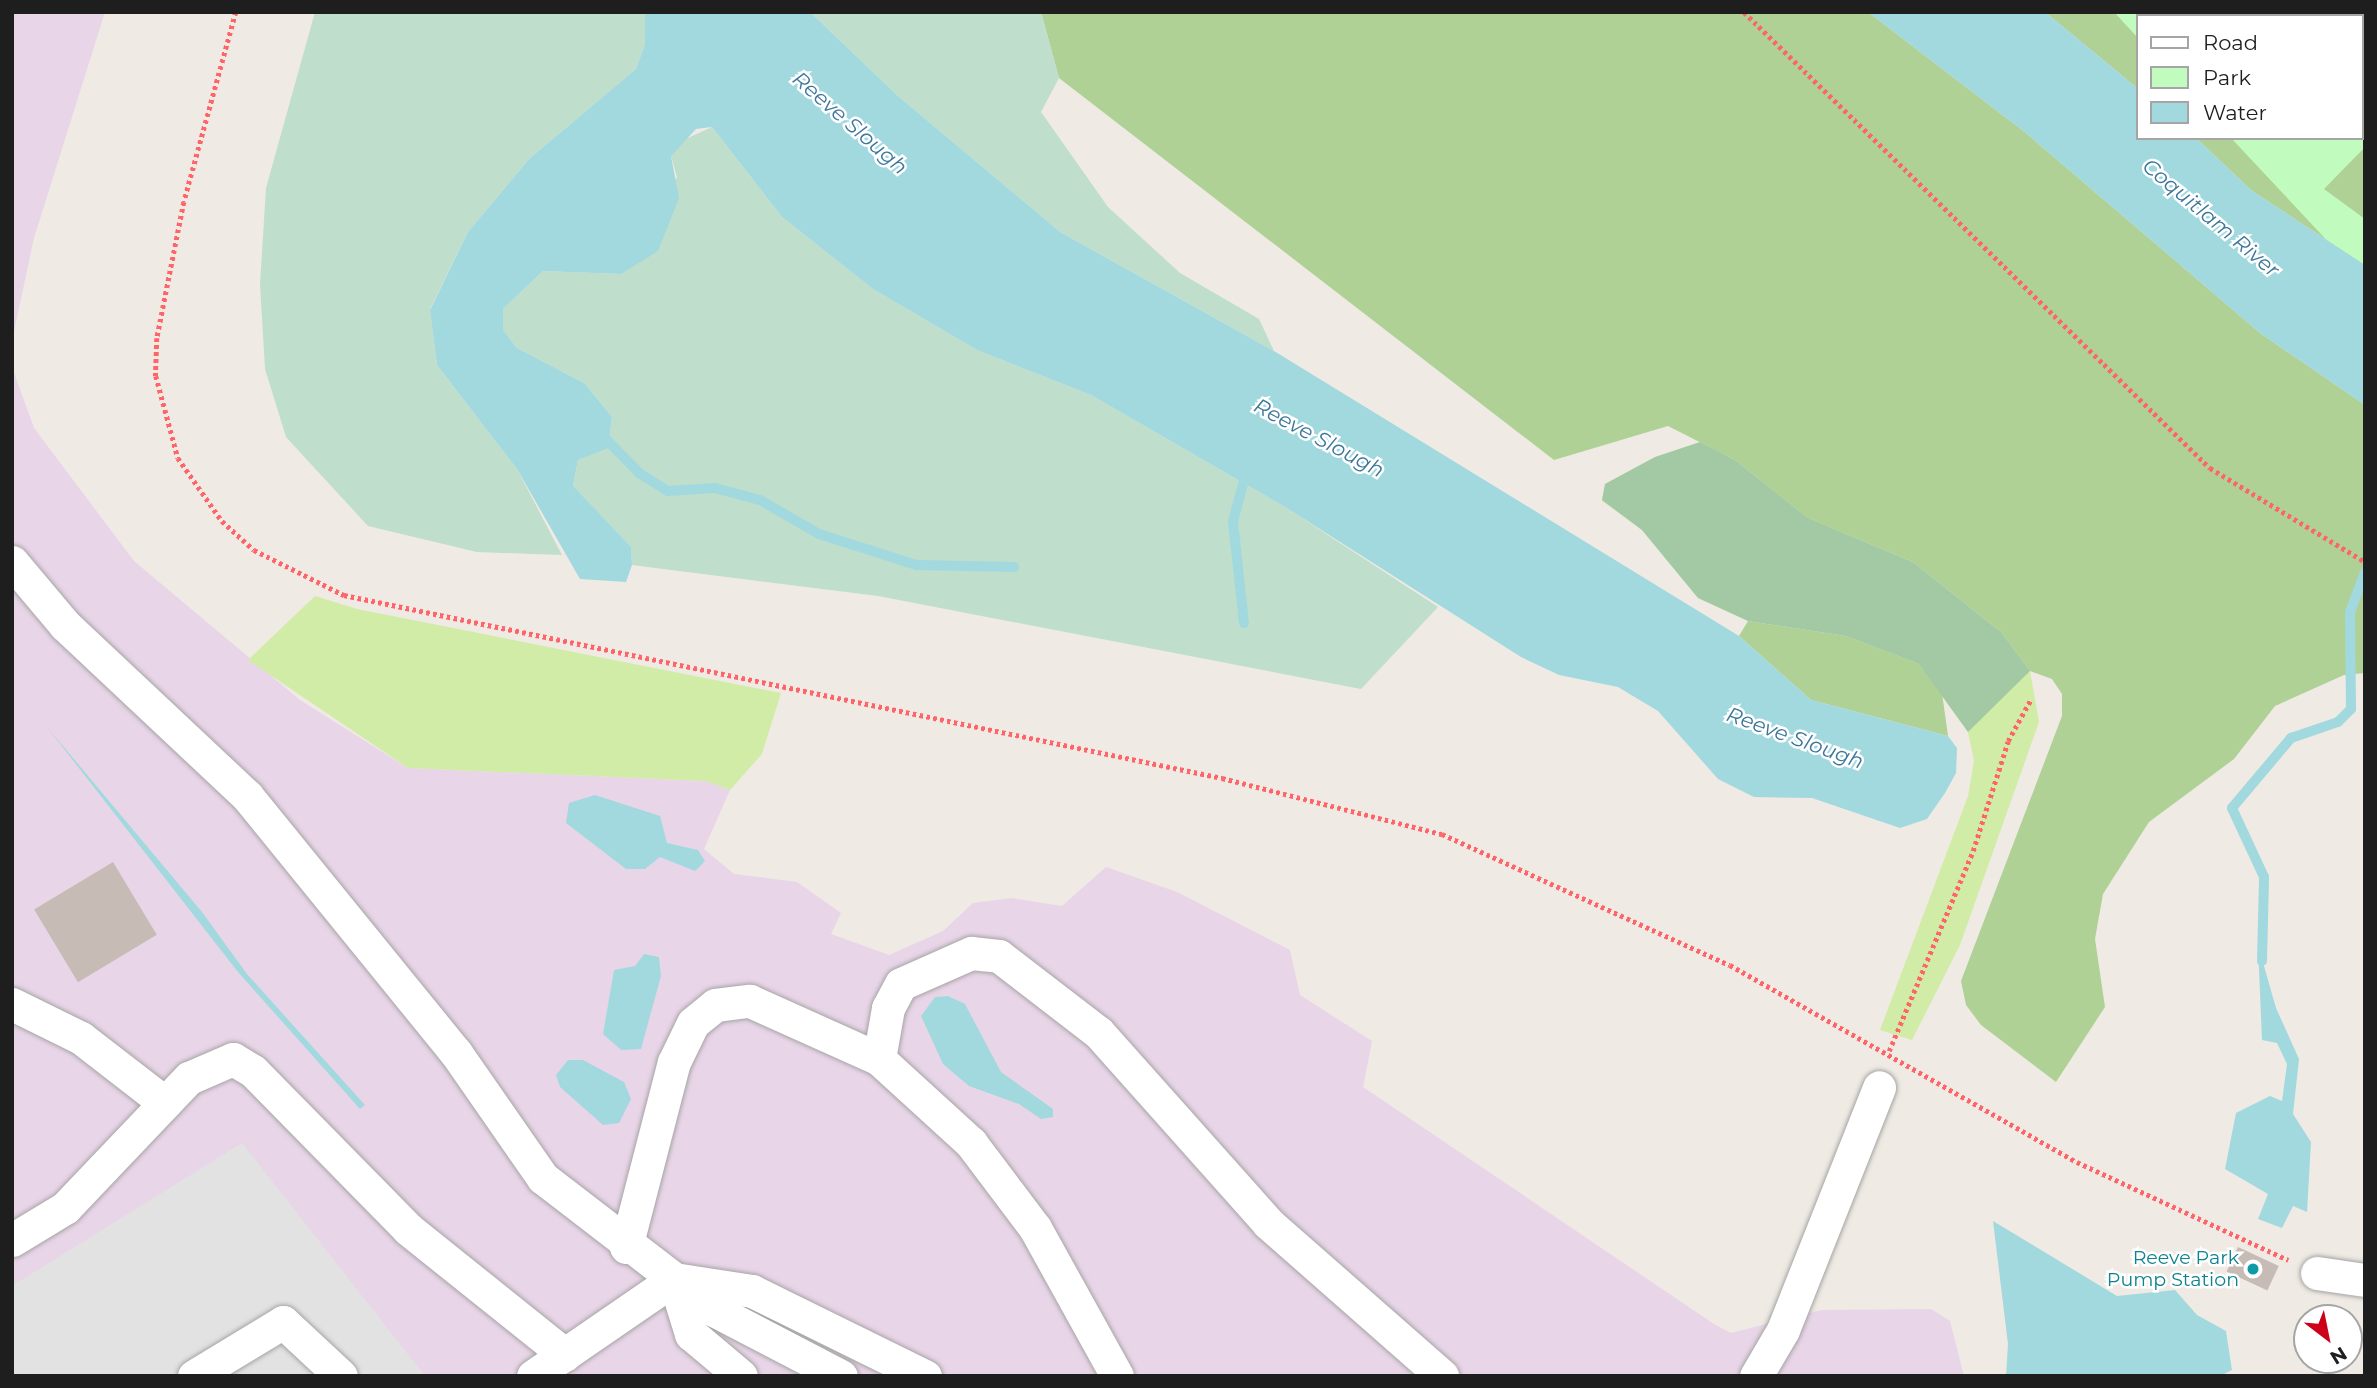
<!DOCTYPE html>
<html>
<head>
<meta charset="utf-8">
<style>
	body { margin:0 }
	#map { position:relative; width:2377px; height:1388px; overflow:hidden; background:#efeae3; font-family:Montserrat,sans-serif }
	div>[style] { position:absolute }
	.industrial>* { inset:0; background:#e9d5e8 }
	.grass>* { inset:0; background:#d1eca7 }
	.forest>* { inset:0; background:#afd196 }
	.wetland>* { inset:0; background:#bfdecc }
	.cemetery>* { inset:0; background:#a3c9a4 }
	.park>* { inset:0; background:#c1fcbe }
	.parking>* { inset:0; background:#e2e2e2 }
	.water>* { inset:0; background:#a1d9df }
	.stream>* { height:10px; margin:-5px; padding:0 5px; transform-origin:5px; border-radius:5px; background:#a1d9df }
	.building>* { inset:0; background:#c7bbb6; transform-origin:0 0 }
	.path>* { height:4.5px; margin-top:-2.25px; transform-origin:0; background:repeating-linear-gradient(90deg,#ff6568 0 3.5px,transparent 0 7px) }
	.roads { filter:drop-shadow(0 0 2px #a5a5a5) drop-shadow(0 0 2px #a5a5a5) }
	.minor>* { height:33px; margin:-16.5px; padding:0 16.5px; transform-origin:16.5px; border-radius:16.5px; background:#fff }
	.dots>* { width:19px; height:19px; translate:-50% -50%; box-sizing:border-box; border:4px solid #fff; border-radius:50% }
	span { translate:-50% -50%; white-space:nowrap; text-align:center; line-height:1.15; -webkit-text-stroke:5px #fff; paint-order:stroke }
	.culture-label { font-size:19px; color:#0d838f }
	.right { translate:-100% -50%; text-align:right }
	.water-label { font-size:21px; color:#3e779a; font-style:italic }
	.frame { position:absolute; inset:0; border:14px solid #1e1e1e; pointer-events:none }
	.legend { position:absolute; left:2136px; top:14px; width:228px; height:126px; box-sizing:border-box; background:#fff; border:2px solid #a5a5a5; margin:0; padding:9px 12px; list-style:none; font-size:21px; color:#1e1e1e }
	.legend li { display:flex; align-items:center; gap:14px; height:35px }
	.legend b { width:35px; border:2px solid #a5a5a5 }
	.north { position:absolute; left:2293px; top:1304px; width:70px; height:70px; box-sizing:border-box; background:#fff; border:2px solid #a5a5a5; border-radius:50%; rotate:148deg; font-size:19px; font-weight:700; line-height:28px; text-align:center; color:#1e1e1e }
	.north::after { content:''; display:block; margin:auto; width:24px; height:32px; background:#cc0019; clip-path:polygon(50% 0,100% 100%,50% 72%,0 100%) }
</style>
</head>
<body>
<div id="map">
	<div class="industrial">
		<i style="clip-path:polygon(12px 12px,105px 12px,34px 238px,12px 341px)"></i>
		<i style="clip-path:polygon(12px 367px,34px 428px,134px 561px,300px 700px,408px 768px,706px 781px,730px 790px,704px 849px,734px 874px,797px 882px,841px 913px,831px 934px,889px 955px,943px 931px,973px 903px,1012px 898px,1062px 906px,1106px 867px,1177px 892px,1290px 950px,1300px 995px,1372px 1041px,1363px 1087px,1714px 1324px,1731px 1333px,1822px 1310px,1931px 1309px,1950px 1321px,1964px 1376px,12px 1376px)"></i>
	</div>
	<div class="grass">
		<i style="clip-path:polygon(1700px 442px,2001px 632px,2030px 671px,2039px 722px,1960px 945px,1912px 1040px,1880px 1030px,1968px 796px,1974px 761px,1968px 732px,1919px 664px,1846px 636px,1748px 621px,1698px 598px,1642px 530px,1602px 501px,1605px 484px,1655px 457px)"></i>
		<i style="clip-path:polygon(315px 596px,357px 609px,781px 693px,762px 754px,730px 790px,706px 781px,408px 768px,248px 660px)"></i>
	</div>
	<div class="forest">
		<i style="clip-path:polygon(1041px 12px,1868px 12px,2026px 133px,2260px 333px,2365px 405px,2365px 673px,2344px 675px,2275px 706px,2234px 759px,2149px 822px,2103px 894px,2095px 939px,2105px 1007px,2056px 1082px,1981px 1025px,1966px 1005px,1961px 981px,2062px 716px,2062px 694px,2052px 679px,2030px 671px,2001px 632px,1913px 562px,1808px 518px,1735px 460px,1668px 426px,1554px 460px,1059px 78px)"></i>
		<i style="clip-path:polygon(2045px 12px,2365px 12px,2365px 265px,2252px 191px,2196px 138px,2361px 138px,2361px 16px,2137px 16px,2137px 88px)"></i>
		<i style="clip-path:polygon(1748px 621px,1846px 636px,1919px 664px,1942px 693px,1948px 736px,1811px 700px,1739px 636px)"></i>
	</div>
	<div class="wetland">
		<i style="clip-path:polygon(315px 12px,645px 12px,645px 44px,636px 69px,529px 159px,468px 232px,430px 309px,437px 365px,517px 469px,562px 555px,477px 552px,368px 526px,286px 437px,265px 369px,260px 284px,266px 188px)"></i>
		<i style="clip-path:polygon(810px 12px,1041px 12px,1059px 78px,1041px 112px,1108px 207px,1180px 273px,1259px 319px,1274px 351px,1060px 232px,898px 96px)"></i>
		<i style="clip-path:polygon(712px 127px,782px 217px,873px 289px,977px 350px,1091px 395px,1285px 507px,1438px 607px,1361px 689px,878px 596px,632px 565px,631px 547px,573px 487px,578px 460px,608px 447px,612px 417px,584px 383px,517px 348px,503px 330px,503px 309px,543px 271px,621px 274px,677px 177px,671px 156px,679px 142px)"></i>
	</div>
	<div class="cemetery">
		<i style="clip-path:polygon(1700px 442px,1735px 460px,1808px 518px,1913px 562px,2001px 632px,2030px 671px,1968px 732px,1919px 664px,1846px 636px,1748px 621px,1698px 598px,1642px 530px,1602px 500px,1605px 484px,1655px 457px)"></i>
	</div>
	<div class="park">
		<i style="clip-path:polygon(2114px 12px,2365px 12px,2365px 147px,2324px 189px,2365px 219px,2365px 281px,2231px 138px,2361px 138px,2361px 16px,2137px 16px,2137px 37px)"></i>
	</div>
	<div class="parking">
		<i style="clip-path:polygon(242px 1143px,425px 1376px,12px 1376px,12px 1286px)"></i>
	</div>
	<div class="water">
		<i style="clip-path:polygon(645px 12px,810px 12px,898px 96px,1060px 232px,1274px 351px,1739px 636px,1811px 700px,1948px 736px,1957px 748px,1956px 773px,1945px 793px,1927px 819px,1900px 828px,1812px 798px,1754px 797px,1718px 779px,1658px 711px,1618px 687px,1559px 675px,1521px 657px,1285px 507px,1091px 395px,977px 350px,873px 289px,782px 217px,712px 127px,696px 129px,671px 156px,679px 198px,658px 251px,621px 274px,543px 271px,503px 309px,503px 330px,517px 348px,584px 383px,612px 417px,608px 448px,578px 460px,573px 486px,631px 547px,632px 565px,626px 582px,580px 579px,517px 469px,437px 365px,430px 310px,468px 232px,529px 159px,636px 69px,645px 44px)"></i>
		<i style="clip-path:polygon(1868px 12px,2045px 12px,2137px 88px,2137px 138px,2196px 138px,2252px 191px,2365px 265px,2365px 405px,2260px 333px,2026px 133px)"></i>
		<i style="clip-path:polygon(47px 727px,202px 912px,247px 974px,365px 1105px,360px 1109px,238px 972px)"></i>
		<i style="clip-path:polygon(595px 795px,660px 816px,667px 843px,698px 850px,705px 861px,695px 871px,660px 857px,645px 869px,626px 869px,566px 823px,569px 803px)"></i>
		<i style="clip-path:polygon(2258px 945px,2276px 1008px,2299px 1059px,2293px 1114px,2311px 1142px,2307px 1212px,2293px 1206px,2282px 1228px,2258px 1219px,2268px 1194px,2225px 1169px,2236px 1113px,2270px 1096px,2282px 1101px,2287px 1064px,2277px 1043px,2262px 1040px)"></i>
		<i style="clip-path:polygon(644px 954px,659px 957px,661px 976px,641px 1049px,621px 1050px,603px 1034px,614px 970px,635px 966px)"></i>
		<i style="clip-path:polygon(948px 996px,965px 1004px,1001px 1072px,1053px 1109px,1053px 1117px,1041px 1119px,1019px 1104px,969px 1086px,943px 1064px,921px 1016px,935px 997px)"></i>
		<i style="clip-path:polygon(568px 1060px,583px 1060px,624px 1082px,631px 1099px,619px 1123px,603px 1125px,560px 1087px,556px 1075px)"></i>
		<i style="clip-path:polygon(1993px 1221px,2117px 1296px,2175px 1290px,2197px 1315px,2226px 1331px,2232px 1370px,2220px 1376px,2006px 1376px,2008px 1344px)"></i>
	</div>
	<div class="stream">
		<i style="left:600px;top:433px;width:56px;rotate:45.7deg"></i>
		<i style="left:639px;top:473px;width:34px;rotate:32deg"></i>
		<i style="left:668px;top:491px;width:47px;rotate:-3.7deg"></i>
		<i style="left:715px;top:488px;width:47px;rotate:14.9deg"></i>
		<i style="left:760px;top:500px;width:68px;rotate:30deg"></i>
		<i style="left:819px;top:534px;width:103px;rotate:17.6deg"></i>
		<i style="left:917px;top:565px;width:97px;rotate:1.2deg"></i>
		<i style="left:1244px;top:623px;width:103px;rotate:-96.2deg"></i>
		<i style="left:1233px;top:521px;width:50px;rotate:-74.8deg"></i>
		<i style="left:2262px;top:961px;width:84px;rotate:-88.6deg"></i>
		<i style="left:2264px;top:877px;width:76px;rotate:-114.9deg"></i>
		<i style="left:2232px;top:808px;width:92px;rotate:-49.9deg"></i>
		<i style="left:2291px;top:738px;width:50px;rotate:-18.8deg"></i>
		<i style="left:2338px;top:722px;width:18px;rotate:-45deg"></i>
		<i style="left:2351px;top:709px;width:97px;rotate:-90.6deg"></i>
		<i style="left:2350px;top:612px;width:43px;rotate:-69.4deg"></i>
	</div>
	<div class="building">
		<i style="left:113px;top:862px;width:85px;height:92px;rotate:59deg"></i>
		<i style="left:2238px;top:1247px;width:45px;height:27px;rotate:25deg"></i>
	</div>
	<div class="path">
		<i style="left:236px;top:12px;width:197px;rotate:105.3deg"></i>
		<i style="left:184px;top:202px;width:139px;rotate:101.2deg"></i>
		<i style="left:157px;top:338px;width:38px;rotate:92deg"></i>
		<i style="left:156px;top:376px;width:85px;rotate:75deg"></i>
		<i style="left:178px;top:458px;width:77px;rotate:55.1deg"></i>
		<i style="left:222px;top:521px;width:43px;rotate:42.2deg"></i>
		<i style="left:254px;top:550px;width:101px;rotate:26.6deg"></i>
		<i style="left:344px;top:595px;width:897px;rotate:11.77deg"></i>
		<i style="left:1222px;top:778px;width:227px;rotate:14.3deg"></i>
		<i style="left:1442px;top:834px;width:316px;rotate:24.5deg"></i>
		<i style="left:1730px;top:965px;width:399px;rotate:29.6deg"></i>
		<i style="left:2077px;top:1162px;width:233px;rotate:24.9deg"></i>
		<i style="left:1744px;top:12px;width:652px;rotate:44.38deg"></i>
		<i style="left:2210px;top:468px;width:181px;rotate:31.2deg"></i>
		<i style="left:1889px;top:1051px;width:217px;rotate:-67.2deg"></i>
		<i style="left:1973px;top:851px;width:115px;rotate:-72.3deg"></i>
		<i style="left:2008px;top:741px;width:46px;rotate:-61.2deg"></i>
	</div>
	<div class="roads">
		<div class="minor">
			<i style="left:12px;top:562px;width:82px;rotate:49.9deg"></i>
			<i style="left:65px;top:625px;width:250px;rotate:43.2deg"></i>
			<i style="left:247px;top:796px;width:331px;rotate:50.9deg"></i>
			<i style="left:456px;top:1053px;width:152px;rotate:55.2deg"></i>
			<i style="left:543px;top:1178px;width:165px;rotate:37.6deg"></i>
			<i style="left:674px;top:1279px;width:79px;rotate:8.7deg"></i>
			<i style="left:752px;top:1291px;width:193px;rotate:26.2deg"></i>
			<i style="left:12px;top:1004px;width:77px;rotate:26.2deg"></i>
			<i style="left:81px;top:1038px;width:106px;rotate:37.7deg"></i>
			<i style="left:879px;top:1059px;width:52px;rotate:-80deg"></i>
			<i style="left:888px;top:1008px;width:27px;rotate:-62deg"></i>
			<i style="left:901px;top:984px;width:77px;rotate:-23.9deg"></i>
			<i style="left:971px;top:953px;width:28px;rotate:6deg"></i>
			<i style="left:999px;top:956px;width:126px;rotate:37.6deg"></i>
			<i style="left:1099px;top:1033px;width:254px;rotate:48.3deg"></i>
			<i style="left:1268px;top:1223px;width:232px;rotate:41.3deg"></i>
			<i style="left:12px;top:1240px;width:62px;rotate:-31.1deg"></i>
			<i style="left:65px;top:1208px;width:180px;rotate:-46.4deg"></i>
			<i style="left:189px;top:1078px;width:48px;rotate:-23.4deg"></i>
			<i style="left:233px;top:1059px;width:23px;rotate:31deg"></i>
			<i style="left:253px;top:1071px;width:221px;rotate:45.5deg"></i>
			<i style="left:408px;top:1229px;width:201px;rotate:38.7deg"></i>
			<i style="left:626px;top:1247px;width:191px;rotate:-75.5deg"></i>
			<i style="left:674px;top:1062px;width:43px;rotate:-64deg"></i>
			<i style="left:693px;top:1023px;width:28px;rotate:-39deg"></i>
			<i style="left:715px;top:1005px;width:35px;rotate:-7deg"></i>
			<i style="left:750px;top:1001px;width:141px;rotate:24.2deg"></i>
			<i style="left:879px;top:1059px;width:125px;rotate:42.4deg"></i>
			<i style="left:971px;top:1143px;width:106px;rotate:53deg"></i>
			<i style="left:1035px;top:1228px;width:169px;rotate:61deg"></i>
			<i style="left:2317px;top:1273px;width:49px;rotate:8.3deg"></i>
			<i style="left:674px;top:1279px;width:58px;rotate:72.8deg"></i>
			<i style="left:691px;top:1334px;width:65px;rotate:40deg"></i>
			<i style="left:676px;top:1280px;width:48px;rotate:38.3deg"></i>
			<i style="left:714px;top:1310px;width:143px;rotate:27.5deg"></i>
			<i style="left:194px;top:1376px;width:104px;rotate:-31.2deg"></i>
			<i style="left:283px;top:1322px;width:79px;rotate:43deg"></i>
			<i style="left:533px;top:1376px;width:171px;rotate:-34.5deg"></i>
			<i style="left:1756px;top:1376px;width:53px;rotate:-59.6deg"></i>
			<i style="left:1783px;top:1330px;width:261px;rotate:-68.4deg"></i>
		</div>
	</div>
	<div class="dots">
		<i style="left:2253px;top:1269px;background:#0f9aa8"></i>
	</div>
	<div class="culture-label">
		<span class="right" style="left:2239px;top:1269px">Reeve Park<br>Pump Station</span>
	</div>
	<div class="water-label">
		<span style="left:850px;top:123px;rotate:41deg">Reeve Slough</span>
		<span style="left:2211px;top:218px;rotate:40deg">Coquitlam River</span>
		<span style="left:1319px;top:438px;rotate:28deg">Reeve Slough</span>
		<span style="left:1795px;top:738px;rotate:20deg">Reeve Slough</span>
	</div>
	<div class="frame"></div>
	<ul class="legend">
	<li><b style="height:9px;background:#fff"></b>Road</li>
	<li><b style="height:19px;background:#c1fcbe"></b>Park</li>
	<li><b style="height:19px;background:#a1d9df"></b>Water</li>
	</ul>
	<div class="north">N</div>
</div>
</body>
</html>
